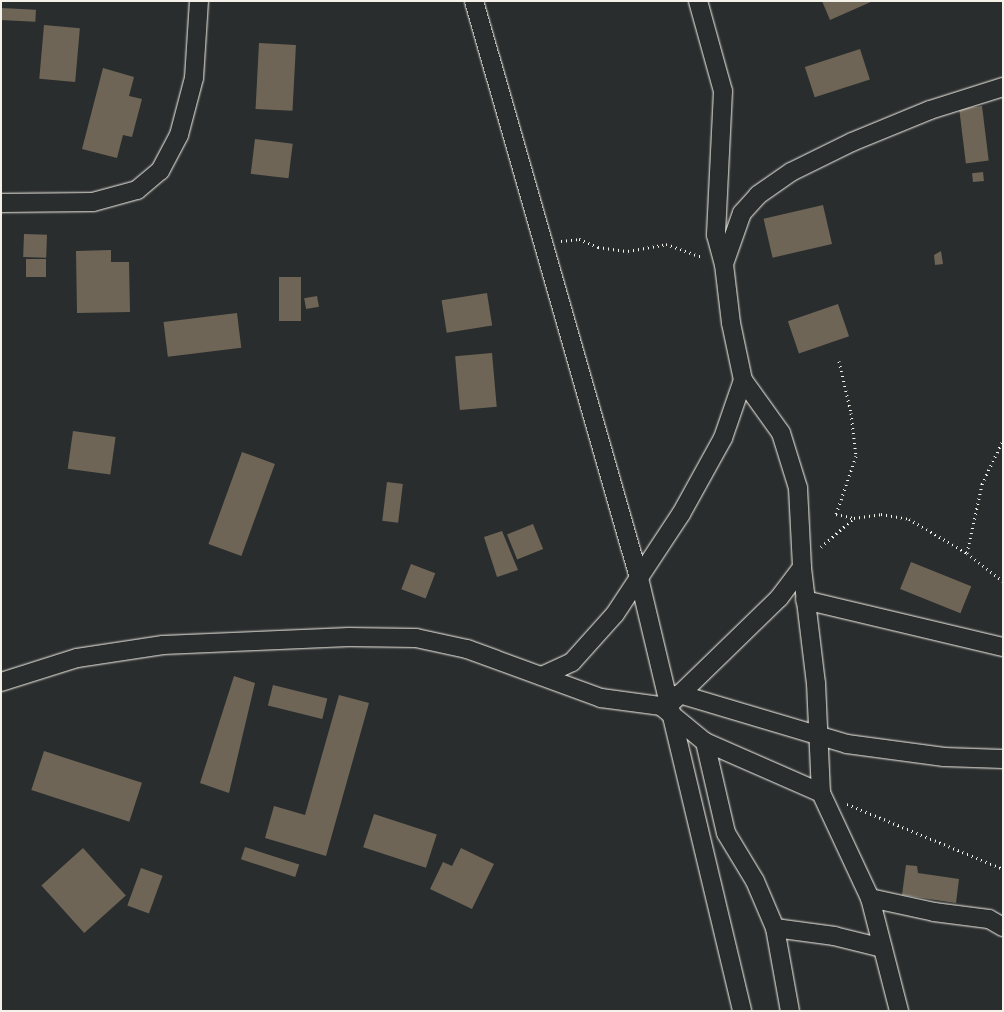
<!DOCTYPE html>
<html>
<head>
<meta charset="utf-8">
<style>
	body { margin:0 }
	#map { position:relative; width:1004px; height:1012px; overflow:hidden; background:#2a2d2e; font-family:Dekko,sans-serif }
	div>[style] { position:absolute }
	.building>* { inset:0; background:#6e6556; transform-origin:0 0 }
	.path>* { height:3px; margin-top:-1.5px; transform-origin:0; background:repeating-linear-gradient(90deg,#f4f1e8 0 1px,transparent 0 5px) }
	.roads { filter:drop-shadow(0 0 1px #f4f1e8) drop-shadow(0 0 1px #f4f1e8) }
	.street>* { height:18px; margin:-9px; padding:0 9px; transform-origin:9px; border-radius:9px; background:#2a2d2e }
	span { translate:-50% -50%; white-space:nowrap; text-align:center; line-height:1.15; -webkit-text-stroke:4.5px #2a2d2e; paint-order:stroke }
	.frame { position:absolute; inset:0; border:2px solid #f4f1e8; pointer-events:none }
</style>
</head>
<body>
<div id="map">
	<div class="building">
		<i style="clip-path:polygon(822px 1px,873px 1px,830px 20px)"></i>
		<i style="left:1px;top:8px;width:35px;height:12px;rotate:3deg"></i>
		<i style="left:44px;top:25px;width:36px;height:54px;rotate:5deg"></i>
		<i style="left:259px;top:43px;width:37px;height:66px;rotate:3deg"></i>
		<i style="left:860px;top:49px;width:32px;height:58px;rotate:72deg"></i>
		<i style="clip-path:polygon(103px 68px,134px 77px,129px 96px,142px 99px,132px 137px,123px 135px,117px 158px,82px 149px)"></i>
		<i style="left:982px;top:106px;width:55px;height:23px;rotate:83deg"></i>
		<i style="left:255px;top:139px;width:38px;height:35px;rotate:7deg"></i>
		<i style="left:983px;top:172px;width:9px;height:11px;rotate:84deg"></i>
		<i style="left:823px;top:205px;width:40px;height:61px;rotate:77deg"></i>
		<i style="left:24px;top:234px;width:23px;height:23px;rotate:2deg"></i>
		<i style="clip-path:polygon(111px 250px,111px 262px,129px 262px,130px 312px,77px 313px,76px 251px)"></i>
		<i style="clip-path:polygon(941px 251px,943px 264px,935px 265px,934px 255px)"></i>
		<i style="left:26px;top:259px;width:20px;height:18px"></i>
		<i style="left:279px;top:277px;width:22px;height:44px"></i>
		<i style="left:487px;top:293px;width:33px;height:46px;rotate:81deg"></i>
		<i style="left:317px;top:296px;width:11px;height:13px;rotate:80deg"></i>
		<i style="left:838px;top:304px;width:34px;height:53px;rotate:71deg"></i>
		<i style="left:237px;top:313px;width:35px;height:74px;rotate:83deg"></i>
		<i style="left:492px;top:353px;width:54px;height:37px;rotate:85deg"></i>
		<i style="left:73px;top:431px;width:43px;height:38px;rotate:8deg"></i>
		<i style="left:242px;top:452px;width:35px;height:98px;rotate:20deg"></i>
		<i style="left:387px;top:482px;width:16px;height:39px;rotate:7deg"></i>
		<i style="left:533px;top:524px;width:27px;height:28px;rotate:68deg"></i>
		<i style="clip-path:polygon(502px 531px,518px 570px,497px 577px,484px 537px)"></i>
		<i style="left:911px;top:562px;width:65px;height:29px;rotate:22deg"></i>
		<i style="left:411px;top:564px;width:26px;height:27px;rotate:21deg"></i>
		<i style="clip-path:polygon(234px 676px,255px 683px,229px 793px,200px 783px)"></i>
		<i style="left:273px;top:685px;width:56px;height:21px;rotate:14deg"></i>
		<i style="clip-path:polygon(339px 695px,369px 703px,326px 856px,265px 838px,274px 806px,305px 815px)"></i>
		<i style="left:44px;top:751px;width:103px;height:41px;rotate:18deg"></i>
		<i style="left:374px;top:814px;width:66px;height:35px;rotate:18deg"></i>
		<i style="left:245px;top:847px;width:57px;height:13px;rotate:18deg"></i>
		<i style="left:83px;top:848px;width:64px;height:56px;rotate:48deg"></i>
		<i style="clip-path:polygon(461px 848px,494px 864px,472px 909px,430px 889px,443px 862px,452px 866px)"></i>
		<i style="clip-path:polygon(906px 865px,917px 866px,918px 873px,959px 879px,956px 903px,902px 895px)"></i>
		<i style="left:141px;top:868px;width:23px;height:40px;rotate:20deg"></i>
	</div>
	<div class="path">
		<i style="left:561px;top:241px;width:18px;rotate:-6deg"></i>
		<i style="left:579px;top:239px;width:21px;rotate:23deg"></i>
		<i style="left:598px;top:247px;width:30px;rotate:8deg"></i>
		<i style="left:628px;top:251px;width:39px;rotate:-10deg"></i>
		<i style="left:666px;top:244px;width:38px;rotate:20deg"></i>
		<i style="left:839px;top:361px;width:53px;rotate:77deg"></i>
		<i style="left:851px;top:413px;width:43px;rotate:83.4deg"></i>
		<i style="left:856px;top:456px;width:61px;rotate:109deg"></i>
		<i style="left:836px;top:514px;width:17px;rotate:13deg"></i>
		<i style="left:821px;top:547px;width:44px;rotate:-41.3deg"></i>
		<i style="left:854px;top:518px;width:27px;rotate:-8deg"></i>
		<i style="left:881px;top:514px;width:28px;rotate:10deg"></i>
		<i style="left:909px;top:519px;width:67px;rotate:30.4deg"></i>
		<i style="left:967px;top:553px;width:46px;rotate:37.9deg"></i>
		<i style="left:967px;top:553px;width:71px;rotate:-77.7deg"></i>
		<i style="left:982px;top:484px;width:49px;rotate:-64.5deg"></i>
		<i style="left:847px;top:804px;width:169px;rotate:22.6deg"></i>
	</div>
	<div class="roads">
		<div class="street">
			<i style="left:474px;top:1px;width:600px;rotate:74.04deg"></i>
			<i style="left:639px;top:578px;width:445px;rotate:76.6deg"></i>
			<i style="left:698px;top:1px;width:93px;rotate:74.5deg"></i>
			<i style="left:723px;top:91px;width:144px;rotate:92.8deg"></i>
			<i style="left:716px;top:235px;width:30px;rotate:75deg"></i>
			<i style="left:1px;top:203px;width:92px;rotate:-0.6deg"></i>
			<i style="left:93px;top:202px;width:46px;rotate:-15.3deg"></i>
			<i style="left:137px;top:190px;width:30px;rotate:-40deg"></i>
			<i style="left:160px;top:171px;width:41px;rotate:-62.2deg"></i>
			<i style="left:179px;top:135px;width:59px;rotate:-75.3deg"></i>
			<i style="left:194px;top:78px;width:77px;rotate:-86.3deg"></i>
			<i style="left:743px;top:380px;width:65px;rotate:54.4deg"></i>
			<i style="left:781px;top:433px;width:58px;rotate:72.8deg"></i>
			<i style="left:798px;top:488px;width:80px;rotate:87.1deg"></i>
			<i style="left:802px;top:568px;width:116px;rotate:83.1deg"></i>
			<i style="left:816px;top:683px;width:110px;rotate:87.4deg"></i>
			<i style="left:821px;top:793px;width:116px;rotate:65deg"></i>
			<i style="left:870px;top:898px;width:117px;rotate:75.6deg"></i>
			<i style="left:805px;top:600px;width:204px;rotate:13.4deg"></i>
			<i style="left:542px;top:676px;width:33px;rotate:-25deg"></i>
			<i style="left:572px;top:662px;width:64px;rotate:-48.1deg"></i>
			<i style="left:615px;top:614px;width:120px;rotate:-56.6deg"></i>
			<i style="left:681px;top:514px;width:87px;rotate:-61.1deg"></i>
			<i style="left:723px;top:438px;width:61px;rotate:-71deg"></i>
			<i style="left:743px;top:380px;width:58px;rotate:-101.9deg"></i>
			<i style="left:731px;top:323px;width:59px;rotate:-96.8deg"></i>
			<i style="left:724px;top:264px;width:54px;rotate:-70.6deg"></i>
			<i style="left:742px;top:213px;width:24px;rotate:-48deg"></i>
			<i style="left:758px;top:195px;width:40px;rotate:-34.9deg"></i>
			<i style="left:791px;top:172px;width:68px;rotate:-26.2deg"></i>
			<i style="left:852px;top:142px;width:84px;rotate:-22.3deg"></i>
			<i style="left:930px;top:110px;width:77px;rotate:-17.5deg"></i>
			<i style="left:1px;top:682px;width:80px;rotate:-17.5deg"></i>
			<i style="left:77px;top:658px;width:87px;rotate:-8.6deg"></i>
			<i style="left:163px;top:645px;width:186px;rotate:-2.5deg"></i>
			<i style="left:349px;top:637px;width:67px;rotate:0.9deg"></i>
			<i style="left:416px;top:638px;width:52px;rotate:12.2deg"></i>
			<i style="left:467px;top:649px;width:143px;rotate:20.1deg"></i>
			<i style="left:601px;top:698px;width:61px;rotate:7.6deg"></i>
			<i style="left:661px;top:706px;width:57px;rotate:39.3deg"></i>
			<i style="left:705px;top:742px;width:127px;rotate:23.7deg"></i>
			<i style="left:679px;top:694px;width:175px;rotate:16.6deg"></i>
			<i style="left:847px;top:744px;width:98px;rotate:7.6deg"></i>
			<i style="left:944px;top:757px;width:59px;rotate:1.9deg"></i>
			<i style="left:672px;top:702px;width:149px;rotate:-44.2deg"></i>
			<i style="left:779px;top:598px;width:38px;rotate:-53deg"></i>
			<i style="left:705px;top:742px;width:93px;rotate:77deg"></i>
			<i style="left:726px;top:833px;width:56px;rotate:58.9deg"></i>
			<i style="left:755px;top:881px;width:51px;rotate:66.9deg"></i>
			<i style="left:775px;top:928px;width:84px;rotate:79.8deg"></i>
			<i style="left:870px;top:898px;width:66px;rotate:12.3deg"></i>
			<i style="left:934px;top:912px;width:55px;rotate:7.3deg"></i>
			<i style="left:989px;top:919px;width:16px;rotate:30deg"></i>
			<i style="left:775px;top:928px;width:60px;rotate:7.7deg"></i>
			<i style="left:834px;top:936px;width:50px;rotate:13.8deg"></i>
		</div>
	</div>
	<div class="frame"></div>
</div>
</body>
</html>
